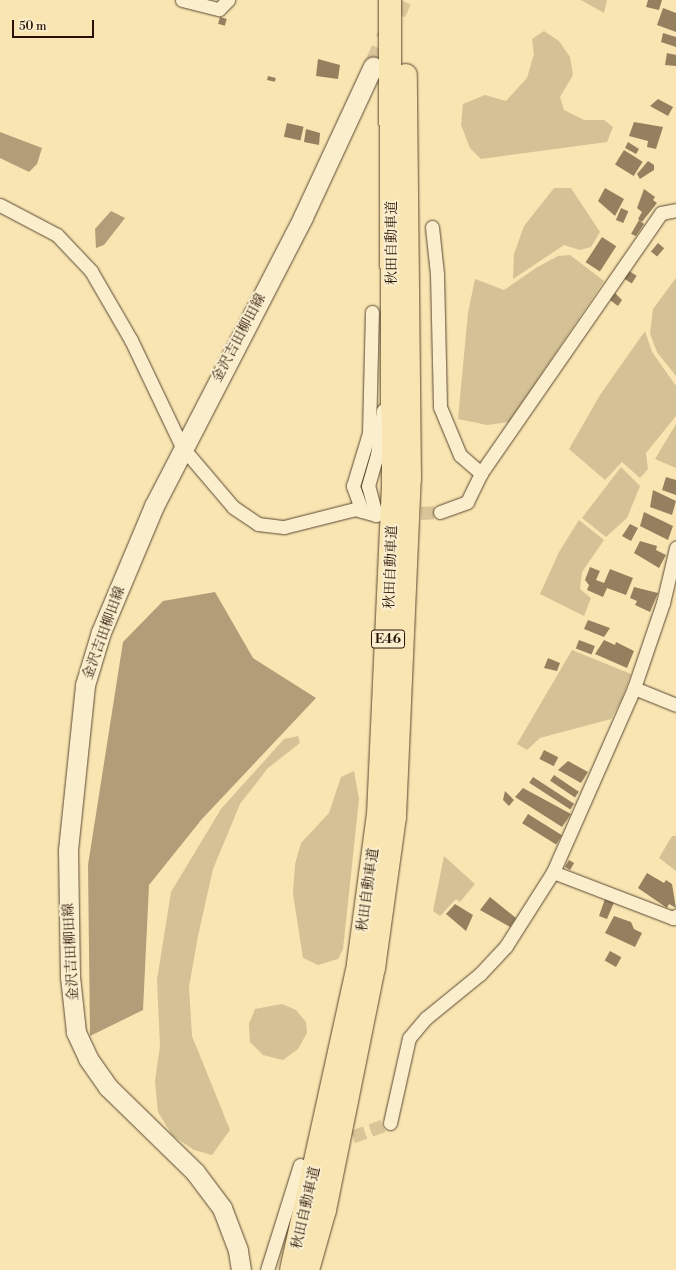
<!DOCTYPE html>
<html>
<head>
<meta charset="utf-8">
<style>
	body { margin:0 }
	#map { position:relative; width:676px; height:1270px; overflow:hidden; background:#f8e5b2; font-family:"Libre Bodoni","Noto Serif JP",serif }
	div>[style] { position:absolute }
	.green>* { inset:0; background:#d4c195 }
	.water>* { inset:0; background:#b19d78 }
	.building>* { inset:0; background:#94805f; transform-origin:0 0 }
	.street-tunnel>* { height:13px; margin-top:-6.5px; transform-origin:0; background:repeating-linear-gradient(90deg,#d9c598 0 13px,transparent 0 19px) }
	.secondary-tunnel>* { height:19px; margin-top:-9.5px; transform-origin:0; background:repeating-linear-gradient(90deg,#d9c598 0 19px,transparent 0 29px) }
	.roads { filter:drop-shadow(0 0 1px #5b4731) drop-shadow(0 0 1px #5b4731) }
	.street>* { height:13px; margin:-6.5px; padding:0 6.5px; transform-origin:6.5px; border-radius:6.5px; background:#faeecd }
	.secondary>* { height:19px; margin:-9.5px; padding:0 9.5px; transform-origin:9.5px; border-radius:9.5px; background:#faeecd }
	.highway>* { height:22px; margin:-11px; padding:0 11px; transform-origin:11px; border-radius:11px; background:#f8e5b2 }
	span { translate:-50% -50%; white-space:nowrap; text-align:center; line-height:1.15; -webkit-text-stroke:4px #faeecd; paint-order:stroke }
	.shield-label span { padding:1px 3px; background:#faeecd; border:1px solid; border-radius:3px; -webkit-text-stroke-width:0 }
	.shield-label { font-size:13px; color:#271206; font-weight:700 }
	.street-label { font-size:14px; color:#271206 }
	.scale { position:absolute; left:12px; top:20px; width:82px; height:18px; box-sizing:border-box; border:2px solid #271206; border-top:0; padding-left:5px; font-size:12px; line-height:14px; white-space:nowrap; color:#271206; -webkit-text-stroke:3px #faeecd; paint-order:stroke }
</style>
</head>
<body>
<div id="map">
	<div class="green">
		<i style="clip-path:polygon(581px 0,607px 0,604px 13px)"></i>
		<i style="clip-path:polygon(544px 31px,559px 41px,570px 57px,573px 75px,560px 97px,564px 110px,584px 120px,604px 120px,613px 127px,607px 142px,481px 159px,470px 148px,461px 125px,463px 104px,485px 95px,506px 101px,527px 78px,534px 54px,532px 39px)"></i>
		<i style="clip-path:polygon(554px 188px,571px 188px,600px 232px,591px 247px,580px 250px,564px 245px,513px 279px,514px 254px,524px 226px)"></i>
		<i style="clip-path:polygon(570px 255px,604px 281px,509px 422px,487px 425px,458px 419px,468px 313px,475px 279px,504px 290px,536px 268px,558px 256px)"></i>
		<i style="clip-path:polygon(676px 278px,676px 376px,657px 352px,650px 334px,653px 309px)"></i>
		<i style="clip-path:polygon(645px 331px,652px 352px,676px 386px,676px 416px,646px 453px,648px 469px,640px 478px,622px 462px,605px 480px,569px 449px,600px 395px)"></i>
		<i style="clip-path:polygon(676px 424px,676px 468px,655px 459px)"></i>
		<i style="clip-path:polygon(621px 467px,640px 486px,627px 518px,606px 537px,582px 518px)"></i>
		<i style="clip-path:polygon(579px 520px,604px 540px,582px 572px,580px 589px,591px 598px,584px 616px,540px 594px,559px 552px)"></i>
		<i style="clip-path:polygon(572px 650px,631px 674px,622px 699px,611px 719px,540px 738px,527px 750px,517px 744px)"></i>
		<i style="clip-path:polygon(298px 736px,300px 743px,268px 768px,240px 804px,213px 869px,198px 936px,189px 987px,192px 1036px,230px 1130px,212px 1155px,194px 1150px,172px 1135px,158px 1112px,155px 1081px,160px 1046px,157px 980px,171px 892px,221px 809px,284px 739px)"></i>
		<i style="clip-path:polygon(354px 771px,359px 799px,343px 949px,338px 959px,318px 965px,303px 958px,293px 894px,295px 864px,301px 843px,329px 813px,341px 777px)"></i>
		<i style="clip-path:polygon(672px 836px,676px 836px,676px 871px,659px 858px)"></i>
		<i style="clip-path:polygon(444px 856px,475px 884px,460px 902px,456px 899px,440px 916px,433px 911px)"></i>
		<i style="clip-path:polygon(282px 1004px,296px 1010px,306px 1022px,307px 1033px,298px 1049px,283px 1060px,263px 1055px,250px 1042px,249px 1024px,255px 1009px)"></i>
	</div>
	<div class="water">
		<i style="clip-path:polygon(0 132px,42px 148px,37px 164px,29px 172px,0 158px)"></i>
		<i style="clip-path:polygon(111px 211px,125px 218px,104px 245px,96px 248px,95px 229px)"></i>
		<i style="clip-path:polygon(215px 592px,253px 658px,316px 698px,202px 819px,149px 885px,143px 1010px,90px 1036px,88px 865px,123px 642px,163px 601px)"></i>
	</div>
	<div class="building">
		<i style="clip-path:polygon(648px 0,662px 0,659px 10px,646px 7px)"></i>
		<i style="clip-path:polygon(663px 8px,676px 13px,676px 32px,657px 25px)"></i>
		<i style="left:220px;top:17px;width:7px;height:7px;rotate:16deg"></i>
		<i style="clip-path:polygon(663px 33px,676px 37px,676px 47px,661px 42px)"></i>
		<i style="clip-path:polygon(667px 53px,676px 55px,676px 66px,665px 65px)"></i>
		<i style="clip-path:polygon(318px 59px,340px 65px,338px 79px,316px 76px)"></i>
		<i style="left:268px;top:76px;width:8px;height:4px;rotate:14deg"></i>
		<i style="clip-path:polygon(658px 99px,673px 107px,668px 116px,650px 106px)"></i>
		<i style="clip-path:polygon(634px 122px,663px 127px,656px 149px,647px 147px,648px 141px,629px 136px)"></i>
		<i style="left:287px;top:123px;width:17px;height:14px;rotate:13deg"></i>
		<i style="clip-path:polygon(306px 129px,320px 133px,319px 145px,304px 142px)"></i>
		<i style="clip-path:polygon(628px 142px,639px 149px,636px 154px,625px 148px)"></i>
		<i style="left:624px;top:150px;width:22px;height:17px;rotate:32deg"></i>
		<i style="clip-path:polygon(648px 161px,654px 165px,654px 170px,640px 179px,637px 174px)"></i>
		<i style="clip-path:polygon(605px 188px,624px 199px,615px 216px,598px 201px)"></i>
		<i style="clip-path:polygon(644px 189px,655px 197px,653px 200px,657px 203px,642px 222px,638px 219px,642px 212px,637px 208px)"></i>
		<i style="left:621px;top:208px;width:8px;height:13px;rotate:23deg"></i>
		<i style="clip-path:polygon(639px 220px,644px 224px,636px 236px,631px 234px)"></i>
		<i style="left:602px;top:237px;width:17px;height:30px;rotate:33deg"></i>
		<i style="left:658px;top:243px;width:8px;height:11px;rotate:40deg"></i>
		<i style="left:629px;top:271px;width:9px;height:9px;rotate:32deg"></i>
		<i style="clip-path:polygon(615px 293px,622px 300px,618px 306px,610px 300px)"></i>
		<i style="clip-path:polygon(666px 477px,676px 480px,676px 495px,662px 490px)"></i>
		<i style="clip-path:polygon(653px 490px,676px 501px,672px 515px,650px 507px)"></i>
		<i style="clip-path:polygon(644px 512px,673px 526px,668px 540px,640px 526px)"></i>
		<i style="clip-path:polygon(630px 524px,638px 528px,631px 541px,622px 536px)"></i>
		<i style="clip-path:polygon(640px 541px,657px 546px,656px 550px,666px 555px,659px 568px,634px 553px)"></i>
		<i style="clip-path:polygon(590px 567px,600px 571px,596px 580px,604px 583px,610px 569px,633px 578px,626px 595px,607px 588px,603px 597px,587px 590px,589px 585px,585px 580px)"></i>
		<i style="clip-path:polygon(634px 587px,658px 593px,650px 612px,635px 605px,637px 601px,630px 598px)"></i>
		<i style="clip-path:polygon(588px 620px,610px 628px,604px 637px,584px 629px)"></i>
		<i style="left:579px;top:640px;width:17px;height:9px;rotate:21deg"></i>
		<i style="clip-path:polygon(604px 640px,615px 645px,616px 642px,634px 651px,627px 668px,595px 654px)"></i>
		<i style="clip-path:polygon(548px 658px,560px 663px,557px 671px,544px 668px)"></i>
		<i style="left:544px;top:750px;width:16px;height:10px;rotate:27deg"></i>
		<i style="clip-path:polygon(568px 761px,588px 772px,581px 783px,558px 770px)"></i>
		<i style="left:554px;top:775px;width:30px;height:7px;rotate:34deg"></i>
		<i style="left:533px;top:777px;width:49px;height:7px;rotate:33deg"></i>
		<i style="clip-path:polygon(523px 788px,571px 814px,562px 827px,515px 797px)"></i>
		<i style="clip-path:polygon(505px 791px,514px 800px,509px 806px,503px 800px)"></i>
		<i style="left:528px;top:814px;width:40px;height:11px;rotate:32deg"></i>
		<i style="left:569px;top:860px;width:6px;height:8px;rotate:31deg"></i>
		<i style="clip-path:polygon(647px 873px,664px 883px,666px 880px,672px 884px,676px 908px,669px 904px,667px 908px,638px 888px)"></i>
		<i style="clip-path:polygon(606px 896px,615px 900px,607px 919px,599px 916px)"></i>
		<i style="clip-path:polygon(490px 897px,516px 918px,510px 927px,480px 910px)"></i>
		<i style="clip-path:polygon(455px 904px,473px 915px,466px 931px,446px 914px)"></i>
		<i style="clip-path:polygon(614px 916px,631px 922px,634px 929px,642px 933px,635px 947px,605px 933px)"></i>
		<i style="left:610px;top:951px;width:13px;height:11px;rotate:29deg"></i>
	</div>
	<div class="street-tunnel">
		<i style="left:402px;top:514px;width:38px;rotate:-3deg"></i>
		<i style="left:335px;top:1143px;width:59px;rotate:-20deg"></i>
	</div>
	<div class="secondary-tunnel">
		<i style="left:373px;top:66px;width:72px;rotate:-66.3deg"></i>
	</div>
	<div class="roads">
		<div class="street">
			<i style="left:182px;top:0;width:38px;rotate:14deg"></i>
			<i style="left:219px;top:9px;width:13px;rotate:-45deg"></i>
			<i style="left:0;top:205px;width:64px;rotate:27.8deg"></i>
			<i style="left:57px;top:235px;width:50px;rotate:46.6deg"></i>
			<i style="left:91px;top:271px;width:80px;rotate:59.9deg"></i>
			<i style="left:131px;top:340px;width:119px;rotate:64.5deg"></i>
			<i style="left:182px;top:447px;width:79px;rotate:49.6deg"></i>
			<i style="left:233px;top:507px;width:30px;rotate:34deg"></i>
			<i style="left:258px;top:524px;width:26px;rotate:7deg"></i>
			<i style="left:284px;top:527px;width:73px;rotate:-14.2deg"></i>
			<i style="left:355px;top:509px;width:22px;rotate:16deg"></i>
			<i style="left:432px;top:227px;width:47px;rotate:83.9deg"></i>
			<i style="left:437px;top:274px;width:133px;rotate:88.7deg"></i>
			<i style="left:440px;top:407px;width:52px;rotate:67.4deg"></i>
			<i style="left:460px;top:455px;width:28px;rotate:41deg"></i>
			<i style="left:362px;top:511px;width:27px;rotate:-110deg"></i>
			<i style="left:353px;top:486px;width:55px;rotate:-73.2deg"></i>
			<i style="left:369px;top:433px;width:121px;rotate:-88.6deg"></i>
			<i style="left:440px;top:512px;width:29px;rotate:-20deg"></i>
			<i style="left:467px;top:502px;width:32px;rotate:-64deg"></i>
			<i style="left:481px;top:473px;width:316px;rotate:-55.3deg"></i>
			<i style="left:661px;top:213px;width:15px;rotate:-11deg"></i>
			<i style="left:376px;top:515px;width:30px;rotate:-105deg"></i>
			<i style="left:368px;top:486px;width:32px;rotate:-74deg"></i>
			<i style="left:377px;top:455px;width:45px;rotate:-82.4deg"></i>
			<i style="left:634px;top:688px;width:45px;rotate:22deg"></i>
			<i style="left:553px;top:872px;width:129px;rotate:21deg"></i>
			<i style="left:673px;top:918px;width:4px;rotate:-34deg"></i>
			<i style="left:390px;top:1123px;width:87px;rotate:-77.4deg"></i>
			<i style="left:409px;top:1038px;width:26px;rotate:-50deg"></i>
			<i style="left:426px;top:1018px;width:70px;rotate:-39.2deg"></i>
			<i style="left:480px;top:974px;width:38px;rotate:-47deg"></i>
			<i style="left:506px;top:946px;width:88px;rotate:-57.6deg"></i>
			<i style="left:553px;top:872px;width:201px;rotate:-66.2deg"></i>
			<i style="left:634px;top:688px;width:90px;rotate:-71.2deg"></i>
			<i style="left:663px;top:603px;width:57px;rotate:-76.7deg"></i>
			<i style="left:267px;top:1270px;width:110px;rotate:-72.6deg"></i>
		</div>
		<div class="secondary">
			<i style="left:241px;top:1270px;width:20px;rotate:-99deg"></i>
			<i style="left:238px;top:1250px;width:45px;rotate:-110.9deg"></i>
			<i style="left:222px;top:1208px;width:45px;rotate:-126.9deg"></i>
			<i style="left:195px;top:1172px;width:122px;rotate:-135.7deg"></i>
			<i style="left:108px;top:1087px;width:35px;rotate:-125deg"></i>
			<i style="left:88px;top:1058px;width:29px;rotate:-115deg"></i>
			<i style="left:76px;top:1032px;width:55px;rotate:-96.2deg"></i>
			<i style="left:70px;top:977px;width:127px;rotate:-90.9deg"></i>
			<i style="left:68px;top:850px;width:166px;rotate:-84.1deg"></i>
			<i style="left:85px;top:685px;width:55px;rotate:-73.2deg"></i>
			<i style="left:101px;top:632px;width:137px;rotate:-67.2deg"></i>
			<i style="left:154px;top:506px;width:325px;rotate:-62.7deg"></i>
			<i style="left:303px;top:217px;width:166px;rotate:-65.1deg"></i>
		</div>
		<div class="highway">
			<i style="left:291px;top:1270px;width:313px;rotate:-77.6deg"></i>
			<i style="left:358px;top:964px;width:150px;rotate:-82.4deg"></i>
			<i style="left:378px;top:815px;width:334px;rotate:-87.4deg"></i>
			<i style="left:393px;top:481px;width:481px;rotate:-90.4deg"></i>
			<i style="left:308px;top:1270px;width:62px;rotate:-74.2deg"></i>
			<i style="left:325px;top:1210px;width:247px;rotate:-78.6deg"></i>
			<i style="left:374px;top:968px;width:152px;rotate:-82.1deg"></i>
			<i style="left:395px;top:817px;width:338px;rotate:-87.5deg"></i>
			<i style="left:410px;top:479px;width:404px;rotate:-90.6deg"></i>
		</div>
	</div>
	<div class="shield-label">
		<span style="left:388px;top:639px">E46</span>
	</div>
	<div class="street-label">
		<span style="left:392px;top:243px;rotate:-90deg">秋田自動車道</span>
		<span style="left:239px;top:338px;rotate:-62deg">金沢吉田柳田線</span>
		<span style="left:391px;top:567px;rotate:-88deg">秋田自動車道</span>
		<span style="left:104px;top:633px;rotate:-70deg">金沢吉田柳田線</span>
		<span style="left:368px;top:890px;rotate:-82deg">秋田自動車道</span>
		<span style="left:71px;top:952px;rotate:-93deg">金沢吉田柳田線</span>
		<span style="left:306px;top:1208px;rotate:-77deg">秋田自動車道</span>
	</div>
	<div class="scale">50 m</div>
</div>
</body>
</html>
